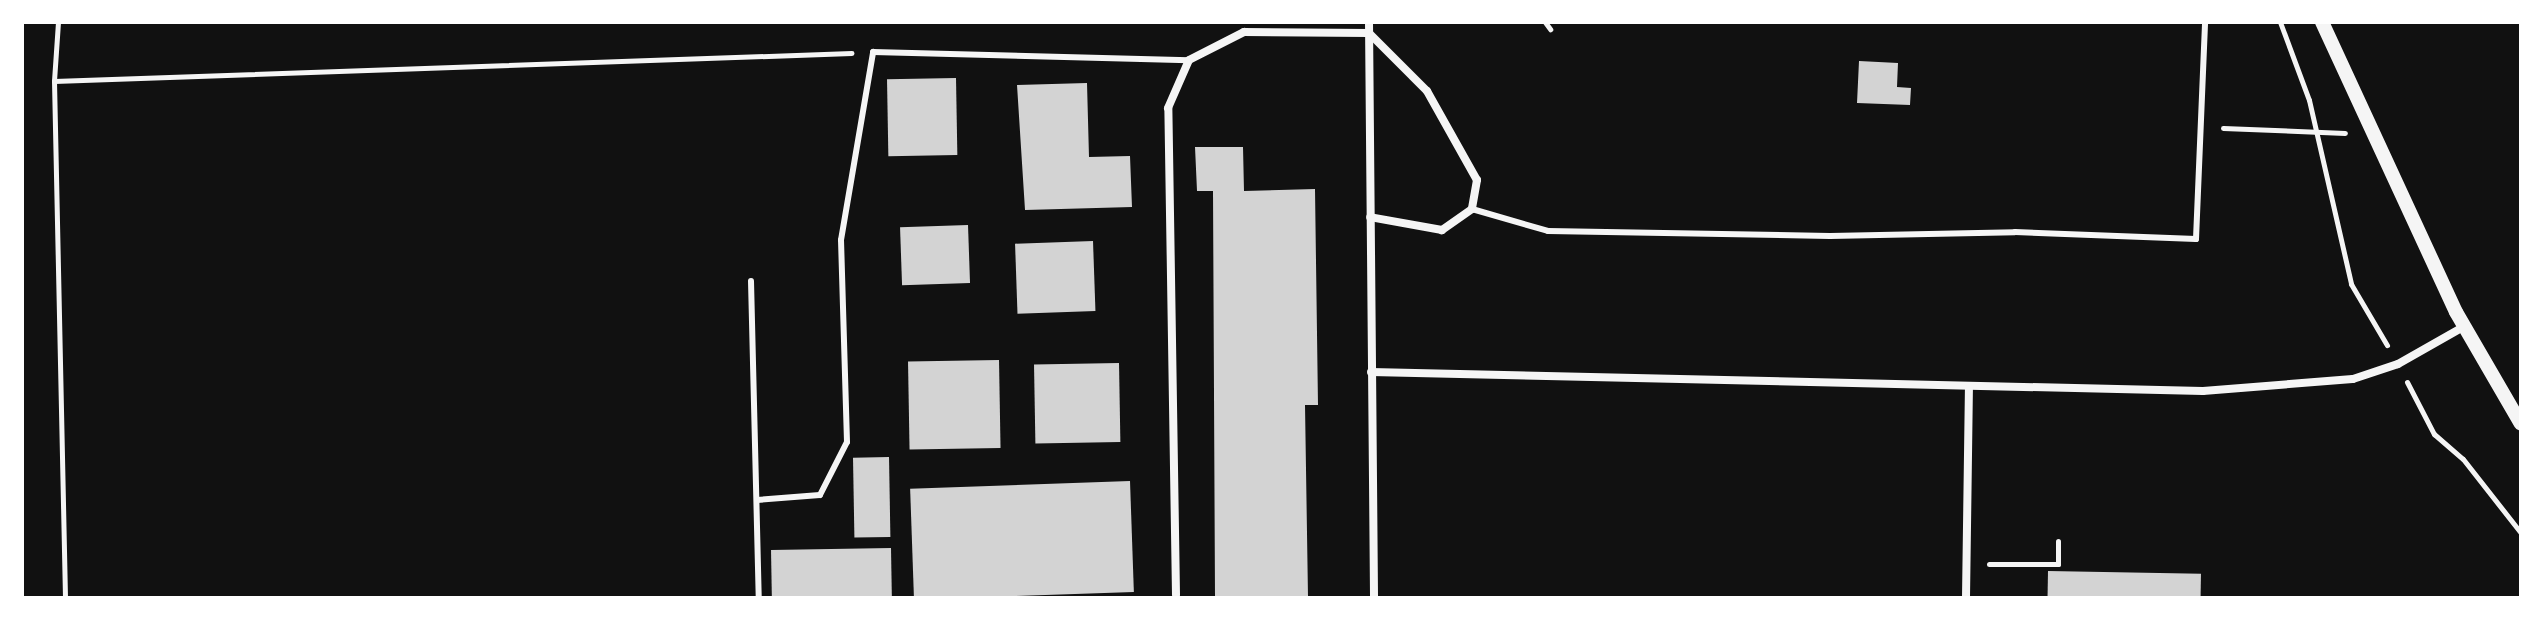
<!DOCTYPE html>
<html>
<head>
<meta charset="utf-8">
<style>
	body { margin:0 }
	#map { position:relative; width:2543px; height:620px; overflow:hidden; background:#111; font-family:Ubuntu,sans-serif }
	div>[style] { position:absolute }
	.building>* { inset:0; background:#d3d3d3; transform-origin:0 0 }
	.path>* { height:5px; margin:-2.5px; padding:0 2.5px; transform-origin:2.5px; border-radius:2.5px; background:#f5f5f5 }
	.service>* { height:6px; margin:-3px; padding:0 3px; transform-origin:3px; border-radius:3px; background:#f5f5f5 }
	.minor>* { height:8px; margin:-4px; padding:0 4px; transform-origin:4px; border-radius:4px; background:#f5f5f5 }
	.tertiary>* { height:14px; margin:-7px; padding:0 7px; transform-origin:7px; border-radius:7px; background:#f5f5f5 }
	span { translate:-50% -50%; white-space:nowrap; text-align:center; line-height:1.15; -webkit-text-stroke:7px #fff; paint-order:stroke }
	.frame { position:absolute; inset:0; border:24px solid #fff; pointer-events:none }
</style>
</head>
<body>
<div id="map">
	<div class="building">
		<i style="clip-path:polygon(1859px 61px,1898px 63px,1897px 87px,1911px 88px,1910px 105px,1857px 103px)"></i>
		<i style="left:956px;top:78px;width:77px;height:69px;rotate:89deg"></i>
		<i style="clip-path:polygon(1087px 83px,1089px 157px,1130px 156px,1132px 207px,1025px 210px,1017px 85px)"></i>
		<i style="clip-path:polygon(1195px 147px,1243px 147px,1244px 191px,1315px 189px,1318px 405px,1305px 405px,1308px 597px,1215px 598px,1213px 191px,1197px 191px)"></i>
		<i style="left:968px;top:225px;width:58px;height:68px;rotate:88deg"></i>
		<i style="left:1093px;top:241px;width:70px;height:78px;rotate:88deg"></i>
		<i style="left:999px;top:360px;width:88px;height:91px;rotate:89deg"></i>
		<i style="left:1119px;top:363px;width:79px;height:85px;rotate:89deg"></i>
		<i style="left:889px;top:457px;width:80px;height:36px;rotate:89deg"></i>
		<i style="left:1130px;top:481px;width:111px;height:220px;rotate:88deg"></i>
		<i style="left:891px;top:548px;width:50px;height:120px;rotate:89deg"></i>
		<i style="left:2048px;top:571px;width:153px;height:27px;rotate:1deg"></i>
	</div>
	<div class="path">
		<i style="left:58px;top:22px;width:59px;rotate:93.9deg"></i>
		<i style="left:54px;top:81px;width:517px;rotate:88.78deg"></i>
		<i style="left:1545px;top:22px;width:9px;rotate:54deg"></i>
		<i style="left:2280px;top:22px;width:83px;rotate:69.6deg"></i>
		<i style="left:2309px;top:100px;width:189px;rotate:77.1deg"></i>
		<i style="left:2351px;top:284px;width:71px;rotate:59.5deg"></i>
		<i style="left:54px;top:81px;width:798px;rotate:-2.01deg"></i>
		<i style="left:2223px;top:128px;width:122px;rotate:2.3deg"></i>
		<i style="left:2407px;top:382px;width:59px;rotate:62.6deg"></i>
		<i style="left:2434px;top:434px;width:38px;rotate:41deg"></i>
		<i style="left:2463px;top:459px;width:94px;rotate:51.9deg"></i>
		<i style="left:1989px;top:564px;width:69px"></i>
		<i style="left:2058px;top:564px;width:23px;rotate:-90deg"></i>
	</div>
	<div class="service">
		<i style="left:1472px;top:209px;width:79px;rotate:16.1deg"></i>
		<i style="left:1548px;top:231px;width:282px;rotate:1deg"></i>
		<i style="left:1830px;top:236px;width:185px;rotate:-1.2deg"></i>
		<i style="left:2015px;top:232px;width:181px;rotate:2.2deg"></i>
		<i style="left:2196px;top:239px;width:217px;rotate:-87.6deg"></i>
		<i style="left:751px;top:281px;width:317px;rotate:88.6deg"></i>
		<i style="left:757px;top:500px;width:63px;rotate:-4.5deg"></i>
		<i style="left:820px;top:495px;width:59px;rotate:-63deg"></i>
		<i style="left:847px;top:442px;width:202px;rotate:-91.7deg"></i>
		<i style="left:841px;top:240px;width:191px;rotate:-80.3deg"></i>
		<i style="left:873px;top:52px;width:316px;rotate:1.5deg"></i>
	</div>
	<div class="minor">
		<i style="left:1369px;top:22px;width:576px;rotate:89.5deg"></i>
		<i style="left:1369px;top:33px;width:82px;rotate:45deg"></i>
		<i style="left:1427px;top:91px;width:102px;rotate:60.7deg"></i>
		<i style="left:1477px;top:180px;width:29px;rotate:100deg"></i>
		<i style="left:1472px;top:209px;width:37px;rotate:145deg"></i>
		<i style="left:1442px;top:230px;width:73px;rotate:-169.8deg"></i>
		<i style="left:1371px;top:372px;width:832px;rotate:1.31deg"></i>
		<i style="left:2203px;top:391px;width:150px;rotate:-4.6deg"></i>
		<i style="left:2353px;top:379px;width:47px;rotate:-18.4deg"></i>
		<i style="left:2398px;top:364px;width:77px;rotate:-29.6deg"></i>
		<i style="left:1176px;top:595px;width:487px;rotate:-90.9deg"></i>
		<i style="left:1168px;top:108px;width:52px;rotate:-66.4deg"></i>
		<i style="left:1189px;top:60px;width:62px;rotate:-27deg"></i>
		<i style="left:1244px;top:32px;width:125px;rotate:0.5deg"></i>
		<i style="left:1966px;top:598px;width:209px;rotate:-89.2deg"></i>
	</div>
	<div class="tertiary">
		<i style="left:2322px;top:22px;width:319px;rotate:65.2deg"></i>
		<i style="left:2456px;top:312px;width:129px;rotate:59.9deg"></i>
	</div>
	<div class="frame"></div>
</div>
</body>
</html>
